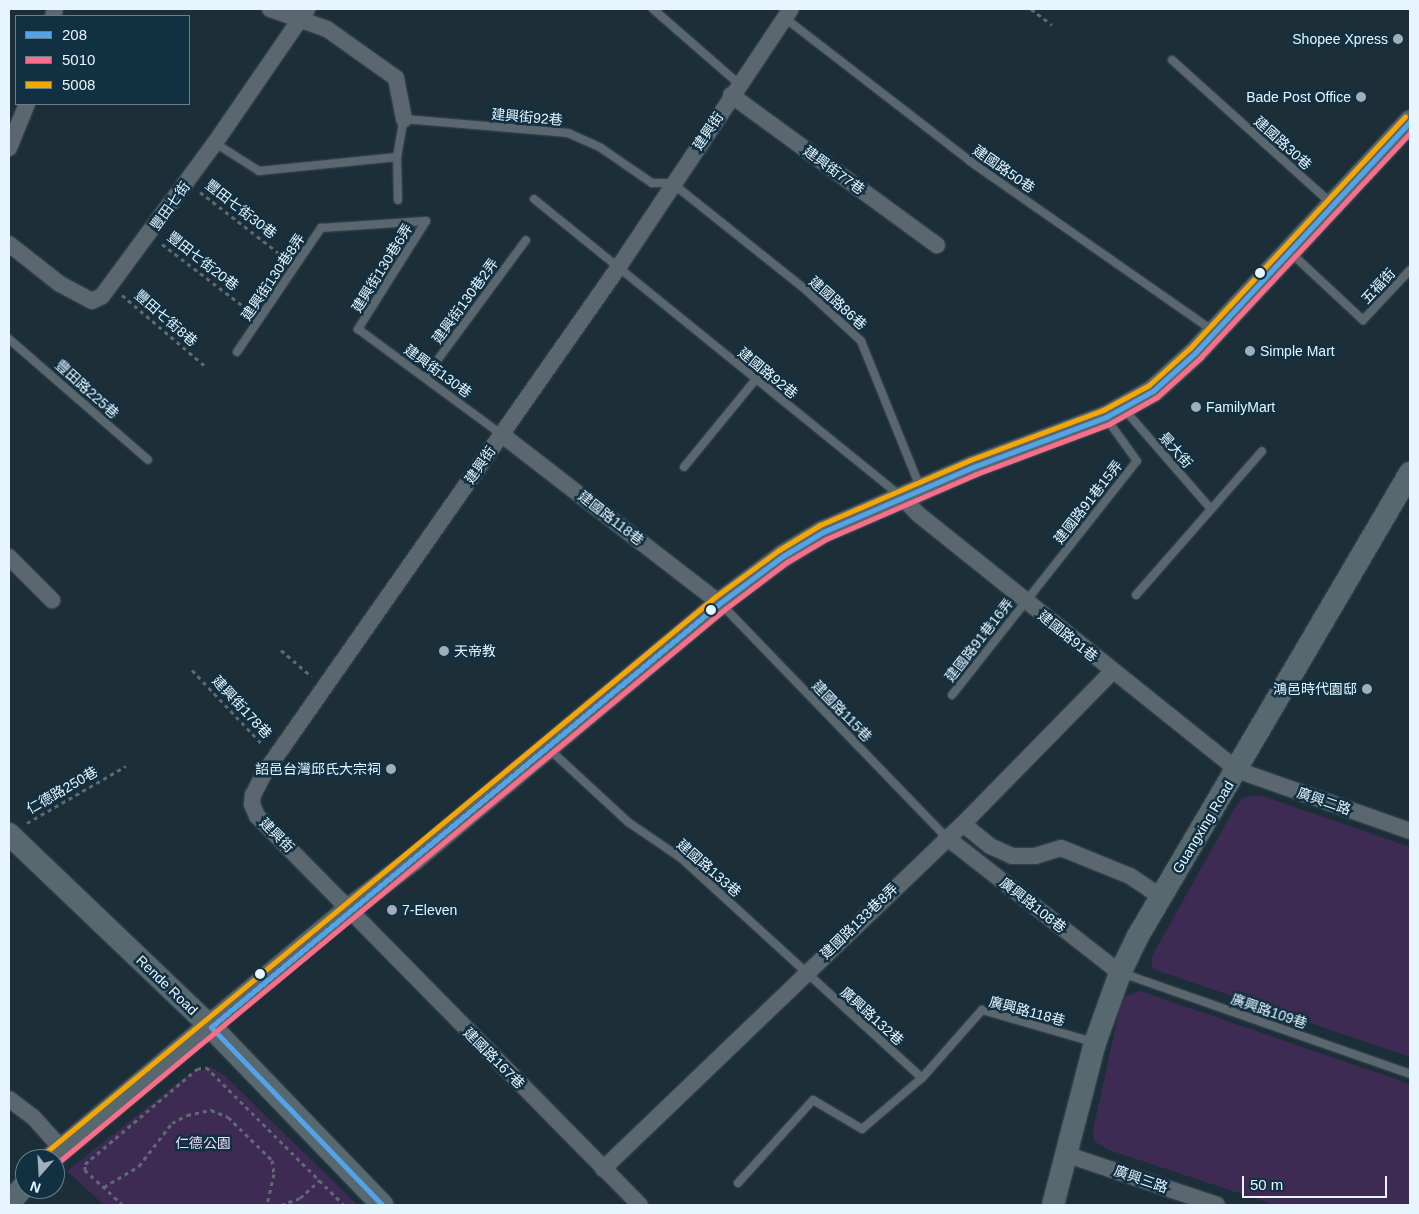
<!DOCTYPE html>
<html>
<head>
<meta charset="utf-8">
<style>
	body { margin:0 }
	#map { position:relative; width:1419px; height:1214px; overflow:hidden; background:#1c2e38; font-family:Arial,"Noto Sans TC",sans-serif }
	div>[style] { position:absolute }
	.green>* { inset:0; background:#3d2b54 }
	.path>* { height:3px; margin-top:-1.5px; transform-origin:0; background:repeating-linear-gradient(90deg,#5e6a71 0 4px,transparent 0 8px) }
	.roads { filter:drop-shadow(0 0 1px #3e4b54) drop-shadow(0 0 1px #3e4b54) }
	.lane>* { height:8px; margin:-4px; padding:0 4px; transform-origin:4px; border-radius:4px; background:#5b676f }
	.street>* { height:16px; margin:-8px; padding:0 8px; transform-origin:8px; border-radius:8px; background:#5b676f }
	.secondary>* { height:22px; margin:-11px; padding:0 11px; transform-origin:11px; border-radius:11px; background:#58686f }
	.bus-1>* { height:5px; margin:-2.5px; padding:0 2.5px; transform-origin:2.5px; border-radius:2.5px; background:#53a3e8 }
	.bus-2>* { height:5px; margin:-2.5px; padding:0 2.5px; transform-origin:2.5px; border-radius:2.5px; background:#fb6d88 }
	.bus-3>* { height:5px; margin:-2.5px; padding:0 2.5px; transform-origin:2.5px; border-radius:2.5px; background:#f7a600 }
	.dots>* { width:14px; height:14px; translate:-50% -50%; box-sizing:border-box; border:2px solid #113143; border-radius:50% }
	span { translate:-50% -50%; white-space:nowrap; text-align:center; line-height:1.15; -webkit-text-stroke:5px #113143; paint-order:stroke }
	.poi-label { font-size:14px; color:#e7f5ff }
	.right { translate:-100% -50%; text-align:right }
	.left { translate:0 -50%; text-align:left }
	.street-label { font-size:14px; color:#e7f5ff }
	.park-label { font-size:14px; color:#ecdbfe }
	.frame { position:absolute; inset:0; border:10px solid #e7f5ff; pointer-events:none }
	.legend { position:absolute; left:15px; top:15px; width:175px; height:90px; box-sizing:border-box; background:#113143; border:1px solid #677f8e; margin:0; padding:6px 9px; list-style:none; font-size:15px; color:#e7f5ff }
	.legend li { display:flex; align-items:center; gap:10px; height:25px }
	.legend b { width:25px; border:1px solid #677f8e }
	.north { position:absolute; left:15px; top:1149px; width:50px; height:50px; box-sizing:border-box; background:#113143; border:1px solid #677f8e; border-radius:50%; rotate:199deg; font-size:14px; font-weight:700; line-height:20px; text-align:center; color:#e7f5ff }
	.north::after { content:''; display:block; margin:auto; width:18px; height:22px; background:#a0afb9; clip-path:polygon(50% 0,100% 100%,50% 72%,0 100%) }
	.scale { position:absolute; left:1242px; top:1176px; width:145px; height:22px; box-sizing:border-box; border:2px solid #e7f5ff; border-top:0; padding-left:6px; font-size:15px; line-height:18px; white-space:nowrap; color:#e7f5ff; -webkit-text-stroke:4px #113143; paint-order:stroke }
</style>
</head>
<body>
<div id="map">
	<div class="green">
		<i style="clip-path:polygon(1260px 795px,1410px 847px,1410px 1057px,1153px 969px,1151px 958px,1233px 811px,1242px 798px)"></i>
		<i style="clip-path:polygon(1140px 991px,1410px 1084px,1410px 1205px,1275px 1205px,1109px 1150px,1094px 1141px,1093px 1130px,1120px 1008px,1126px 996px)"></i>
		<i style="clip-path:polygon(211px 1067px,225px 1076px,358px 1205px,104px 1205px,67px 1171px,189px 1074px)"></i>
	</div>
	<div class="path">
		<i style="left:1031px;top:9px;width:26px;rotate:37deg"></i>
		<i style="left:200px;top:192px;width:101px;rotate:37.8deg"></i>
		<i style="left:162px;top:244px;width:102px;rotate:37.4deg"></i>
		<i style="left:122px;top:295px;width:109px;rotate:40.5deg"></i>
		<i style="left:281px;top:650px;width:40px;rotate:41deg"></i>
		<i style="left:192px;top:670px;width:103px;rotate:46.6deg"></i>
		<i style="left:27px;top:823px;width:114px;rotate:-29.9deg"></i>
		<i style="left:104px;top:1187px;width:41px;rotate:-31deg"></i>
		<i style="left:139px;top:1166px;width:54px;rotate:-52.5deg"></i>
		<i style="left:172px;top:1123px;width:17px;rotate:-28deg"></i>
		<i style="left:187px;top:1115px;width:25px;rotate:-12deg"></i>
		<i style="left:211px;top:1110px;width:18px;rotate:22deg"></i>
		<i style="left:228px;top:1117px;width:62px;rotate:44.3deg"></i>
		<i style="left:272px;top:1160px;width:14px;rotate:82deg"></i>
		<i style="left:274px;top:1174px;width:32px;rotate:103deg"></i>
		<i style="left:123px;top:1205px;width:52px;rotate:-137.4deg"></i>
		<i style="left:85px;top:1170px;width:6px;rotate:-90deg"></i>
		<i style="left:85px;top:1164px;width:147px;rotate:-40.3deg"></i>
		<i style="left:197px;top:1069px;width:9px;rotate:-13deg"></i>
		<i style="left:206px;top:1067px;width:195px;rotate:45deg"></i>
		<i style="left:281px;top:1205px;width:20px;rotate:-20deg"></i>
		<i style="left:300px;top:1198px;width:27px;rotate:-42deg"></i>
	</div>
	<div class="roads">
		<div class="lane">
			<i style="left:653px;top:9px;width:114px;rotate:41.1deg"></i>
			<i style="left:785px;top:18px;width:235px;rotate:37.7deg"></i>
			<i style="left:971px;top:162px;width:295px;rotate:34.9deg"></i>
			<i style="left:1172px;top:60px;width:215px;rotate:42deg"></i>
			<i style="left:215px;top:143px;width:52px;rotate:32.5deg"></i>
			<i style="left:259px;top:171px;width:139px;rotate:-5.8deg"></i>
			<i style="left:534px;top:199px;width:470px;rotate:39deg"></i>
			<i style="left:398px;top:200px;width:43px;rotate:-91.3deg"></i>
			<i style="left:397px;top:157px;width:39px;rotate:-80deg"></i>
			<i style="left:404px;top:119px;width:165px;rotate:4.9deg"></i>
			<i style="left:568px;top:133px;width:36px;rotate:24deg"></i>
			<i style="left:601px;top:148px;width:62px;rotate:34.5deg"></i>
			<i style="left:652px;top:183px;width:20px"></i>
			<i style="left:672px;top:183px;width:171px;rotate:38.6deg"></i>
			<i style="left:806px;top:290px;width:75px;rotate:42.8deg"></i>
			<i style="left:861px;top:341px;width:157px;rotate:68deg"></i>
			<i style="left:426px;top:221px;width:128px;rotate:122.2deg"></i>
			<i style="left:358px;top:329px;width:177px;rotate:36.3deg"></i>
			<i style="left:1290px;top:252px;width:100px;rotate:43deg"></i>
			<i style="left:1363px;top:320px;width:69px;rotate:-46.8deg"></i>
			<i style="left:9px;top:339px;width:184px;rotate:41deg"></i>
			<i style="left:237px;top:352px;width:150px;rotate:-55.9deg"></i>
			<i style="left:321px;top:228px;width:105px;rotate:-3.8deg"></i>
			<i style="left:425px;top:377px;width:170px;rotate:-53.6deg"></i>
			<i style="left:1124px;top:409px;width:133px;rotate:49deg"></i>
			<i style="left:684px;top:467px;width:114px;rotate:-50.7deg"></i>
			<i style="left:1136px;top:595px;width:191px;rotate:-48.8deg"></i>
			<i style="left:722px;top:605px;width:322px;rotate:46deg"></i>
			<i style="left:952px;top:695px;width:298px;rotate:-51.7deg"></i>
			<i style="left:1137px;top:461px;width:53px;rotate:-125.8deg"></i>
			<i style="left:549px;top:749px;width:108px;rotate:42.7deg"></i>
			<i style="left:628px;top:822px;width:64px;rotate:34.2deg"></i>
			<i style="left:681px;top:858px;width:326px;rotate:42.4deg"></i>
			<i style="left:1122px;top:973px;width:305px;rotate:19.3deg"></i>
			<i style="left:738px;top:1183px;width:112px;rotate:-47.9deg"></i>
			<i style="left:813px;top:1100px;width:57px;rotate:30.6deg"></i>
			<i style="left:862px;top:1129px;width:79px;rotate:-40.4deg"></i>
			<i style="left:922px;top:1078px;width:91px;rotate:-48.6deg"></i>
			<i style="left:982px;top:1010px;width:116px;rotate:16.1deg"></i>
		</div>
		<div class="street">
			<i style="left:270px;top:9px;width:60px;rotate:19.3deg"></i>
			<i style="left:327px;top:29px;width:85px;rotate:35.4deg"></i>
			<i style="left:396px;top:78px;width:42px;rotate:79deg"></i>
			<i style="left:53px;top:16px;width:7px;rotate:-74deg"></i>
			<i style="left:731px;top:95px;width:255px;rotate:36.1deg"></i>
			<i style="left:9px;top:148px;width:48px;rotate:-67.8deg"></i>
			<i style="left:9px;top:244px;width:65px;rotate:38.1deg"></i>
			<i style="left:60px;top:284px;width:36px;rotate:28deg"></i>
			<i style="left:92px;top:301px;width:11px;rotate:-27deg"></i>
			<i style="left:102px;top:296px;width:190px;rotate:-53.6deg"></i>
			<i style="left:215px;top:143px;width:163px;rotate:-55.5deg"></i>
			<i style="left:501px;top:434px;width:277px;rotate:37.7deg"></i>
			<i style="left:903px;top:498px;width:22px;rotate:47deg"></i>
			<i style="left:918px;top:514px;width:409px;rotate:38.7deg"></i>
			<i style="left:1237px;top:770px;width:183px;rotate:19.4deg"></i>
			<i style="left:9px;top:557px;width:61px;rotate:45deg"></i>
			<i style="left:963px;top:824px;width:35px;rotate:39deg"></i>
			<i style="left:990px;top:846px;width:24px;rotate:24deg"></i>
			<i style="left:1012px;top:856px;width:23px"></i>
			<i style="left:1035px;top:856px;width:27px;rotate:-17deg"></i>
			<i style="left:1061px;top:848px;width:74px;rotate:22.1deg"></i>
			<i style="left:1130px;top:876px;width:37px;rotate:34deg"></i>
			<i style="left:946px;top:837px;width:221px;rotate:38deg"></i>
			<i style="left:9px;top:1099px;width:31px;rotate:37deg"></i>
			<i style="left:34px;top:1118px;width:40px;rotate:48deg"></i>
			<i style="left:1065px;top:1154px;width:160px;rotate:18.5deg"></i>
			<i style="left:603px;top:1169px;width:499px;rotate:-43.8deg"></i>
			<i style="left:963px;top:824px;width:214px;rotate:-45.6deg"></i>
			<i style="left:640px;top:1205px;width:546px;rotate:-134.55deg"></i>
			<i style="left:257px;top:816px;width:13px;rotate:-113deg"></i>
			<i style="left:252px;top:804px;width:9px;rotate:-84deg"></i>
			<i style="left:253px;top:795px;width:22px;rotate:-63deg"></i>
			<i style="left:263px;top:775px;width:619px;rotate:-55deg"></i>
			<i style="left:618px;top:268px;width:311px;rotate:-56.3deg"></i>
		</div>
		<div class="secondary">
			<i style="left:9px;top:834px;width:279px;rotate:43.7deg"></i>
			<i style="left:211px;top:1027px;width:247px;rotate:46.1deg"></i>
			<i style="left:50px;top:1159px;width:388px;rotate:-39.9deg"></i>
			<i style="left:348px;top:910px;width:82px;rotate:-37.6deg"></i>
			<i style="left:413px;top:860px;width:400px;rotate:-39.9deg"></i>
			<i style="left:720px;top:603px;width:79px;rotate:-36.7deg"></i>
			<i style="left:783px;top:556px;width:47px;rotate:-31deg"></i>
			<i style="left:823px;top:532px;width:163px;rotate:-23.4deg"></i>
			<i style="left:973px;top:467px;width:142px;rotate:-20.6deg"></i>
			<i style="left:1106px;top:417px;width:54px;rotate:-29deg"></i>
			<i style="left:1153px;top:391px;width:57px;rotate:-42.1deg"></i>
			<i style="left:1195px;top:353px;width:316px;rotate:-47.1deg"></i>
			<i style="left:9px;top:1203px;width:24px;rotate:-48deg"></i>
			<i style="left:1053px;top:1205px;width:167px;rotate:-75.5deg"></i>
			<i style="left:1095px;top:1043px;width:74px;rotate:-70.3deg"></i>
			<i style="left:1120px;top:973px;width:41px;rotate:-64.1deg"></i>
			<i style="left:1138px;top:936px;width:537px;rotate:-59.57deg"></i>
		</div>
	</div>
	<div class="bus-1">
		<i style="left:211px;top:1027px;width:662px;rotate:-39.79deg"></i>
		<i style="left:720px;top:603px;width:79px;rotate:-36.7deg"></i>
		<i style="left:783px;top:556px;width:47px;rotate:-31deg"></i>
		<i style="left:823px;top:532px;width:163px;rotate:-23.4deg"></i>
		<i style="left:973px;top:467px;width:142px;rotate:-20.6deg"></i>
		<i style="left:1106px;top:417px;width:54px;rotate:-29deg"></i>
		<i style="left:1153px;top:391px;width:57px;rotate:-42.1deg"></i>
		<i style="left:1195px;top:353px;width:316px;rotate:-47.1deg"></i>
		<i style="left:211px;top:1027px;width:247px;rotate:46.1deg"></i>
	</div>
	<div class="bus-2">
		<i style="left:55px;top:1165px;width:871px;rotate:-39.69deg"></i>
		<i style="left:725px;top:609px;width:78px;rotate:-37.2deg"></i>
		<i style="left:787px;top:562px;width:45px;rotate:-30.5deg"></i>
		<i style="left:826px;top:539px;width:163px;rotate:-23.4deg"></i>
		<i style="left:976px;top:474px;width:142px;rotate:-20.6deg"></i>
		<i style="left:1109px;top:424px;width:55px;rotate:-29.4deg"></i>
		<i style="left:1157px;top:397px;width:58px;rotate:-42.2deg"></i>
		<i style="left:1200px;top:358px;width:308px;rotate:-47deg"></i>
	</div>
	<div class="bus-3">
		<i style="left:45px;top:1153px;width:871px;rotate:-39.69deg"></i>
		<i style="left:715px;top:597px;width:79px;rotate:-36.3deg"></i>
		<i style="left:779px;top:550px;width:48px;rotate:-31.4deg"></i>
		<i style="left:820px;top:525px;width:163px;rotate:-23.4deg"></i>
		<i style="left:970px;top:460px;width:142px;rotate:-20.6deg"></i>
		<i style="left:1103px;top:410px;width:52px;rotate:-28.5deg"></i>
		<i style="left:1149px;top:385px;width:55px;rotate:-42.1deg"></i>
		<i style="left:1190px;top:348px;width:316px;rotate:-47.1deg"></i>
	</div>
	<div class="dots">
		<i style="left:1398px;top:39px;background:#a0afb9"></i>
		<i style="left:1361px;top:97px;background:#a0afb9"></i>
		<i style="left:1260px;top:273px;background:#e7f5ff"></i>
		<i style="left:1250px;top:351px;background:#a0afb9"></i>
		<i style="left:1196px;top:407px;background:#a0afb9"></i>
		<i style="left:711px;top:610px;background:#e7f5ff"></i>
		<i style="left:444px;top:651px;background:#a0afb9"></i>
		<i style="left:1367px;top:689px;background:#a0afb9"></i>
		<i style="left:391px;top:769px;background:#a0afb9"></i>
		<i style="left:392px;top:910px;background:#a0afb9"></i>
		<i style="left:260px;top:974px;background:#e7f5ff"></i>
	</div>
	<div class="poi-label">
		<span class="right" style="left:1388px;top:39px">Shopee Xpress</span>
		<span class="right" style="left:1351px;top:97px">Bade Post Office</span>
		<span class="left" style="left:1260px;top:351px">Simple Mart</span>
		<span class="left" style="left:1206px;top:407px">FamilyMart</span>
		<span class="left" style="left:454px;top:651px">天帝教</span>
		<span class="right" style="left:1357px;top:689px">鴻邑時代園邸</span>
		<span class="right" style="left:381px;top:769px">詔邑台灣邱氏大宗祠</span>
		<span class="left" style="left:402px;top:910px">7-Eleven</span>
	</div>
	<div class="street-label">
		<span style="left:527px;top:117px;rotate:5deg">建興街92巷</span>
		<span style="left:708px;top:131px;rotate:-56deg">建興街</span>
		<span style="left:1283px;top:143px;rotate:42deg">建國路30巷</span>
		<span style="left:1004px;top:169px;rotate:35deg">建國路50巷</span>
		<span style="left:834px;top:170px;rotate:36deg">建興街77巷</span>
		<span style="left:170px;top:206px;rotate:-54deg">豐田七街</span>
		<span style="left:241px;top:209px;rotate:38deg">豐田七街30巷</span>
		<span style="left:203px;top:261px;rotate:38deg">豐田七街20巷</span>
		<span style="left:382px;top:268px;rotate:-58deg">建興街130巷6弄</span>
		<span style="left:273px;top:277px;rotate:-56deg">建興街130巷8弄</span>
		<span style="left:1378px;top:286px;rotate:-47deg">五福街</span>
		<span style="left:465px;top:301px;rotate:-54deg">建興街130巷2弄</span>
		<span style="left:838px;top:303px;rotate:42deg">建國路86巷</span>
		<span style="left:166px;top:318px;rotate:41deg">豐田七街8巷</span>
		<span style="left:438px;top:371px;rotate:36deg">建興街130巷</span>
		<span style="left:768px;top:373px;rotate:39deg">建國路92巷</span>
		<span style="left:87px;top:389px;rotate:42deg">豐田路225巷</span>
		<span style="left:1176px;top:450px;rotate:49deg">景大街</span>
		<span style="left:480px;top:465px;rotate:-55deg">建興街</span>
		<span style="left:1088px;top:502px;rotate:-52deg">建國路91巷15弄</span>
		<span style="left:611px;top:518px;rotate:38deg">建國路118巷</span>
		<span style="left:1068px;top:636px;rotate:39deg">建國路91巷</span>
		<span style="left:979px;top:640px;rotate:-52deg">建國路91巷16弄</span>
		<span style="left:242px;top:707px;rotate:47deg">建興街178巷</span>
		<span style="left:842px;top:711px;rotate:46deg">建國路115巷</span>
		<span style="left:62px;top:790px;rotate:-30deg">仁德路250巷</span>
		<span style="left:1324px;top:801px;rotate:19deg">廣興二路</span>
		<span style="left:1203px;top:827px;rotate:-59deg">Guangxing Road</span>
		<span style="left:277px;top:835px;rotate:45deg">建興街</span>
		<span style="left:709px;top:868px;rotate:41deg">建國路133巷</span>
		<span style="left:1033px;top:905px;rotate:38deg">廣興路108巷</span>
		<span style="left:859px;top:921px;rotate:-44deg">建國路133巷8弄</span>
		<span style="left:167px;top:985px;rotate:44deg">Rende Road</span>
		<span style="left:1027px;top:1011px;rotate:15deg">廣興路118巷</span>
		<span style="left:1269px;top:1011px;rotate:19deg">廣興路109巷</span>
		<span style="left:872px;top:1016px;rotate:42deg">廣興路132巷</span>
		<span style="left:494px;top:1058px;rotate:45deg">建國路167巷</span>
		<span style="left:1141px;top:1179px;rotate:19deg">廣興三路</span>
	</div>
	<div class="park-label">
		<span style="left:203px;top:1143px">仁德公園</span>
	</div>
	<div class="frame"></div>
	<ul class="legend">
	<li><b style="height:6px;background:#53a3e8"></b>208</li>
	<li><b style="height:6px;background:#fb6d88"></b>5010</li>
	<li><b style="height:6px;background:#f7a600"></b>5008</li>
	</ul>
	<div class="north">N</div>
	<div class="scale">50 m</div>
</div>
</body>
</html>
